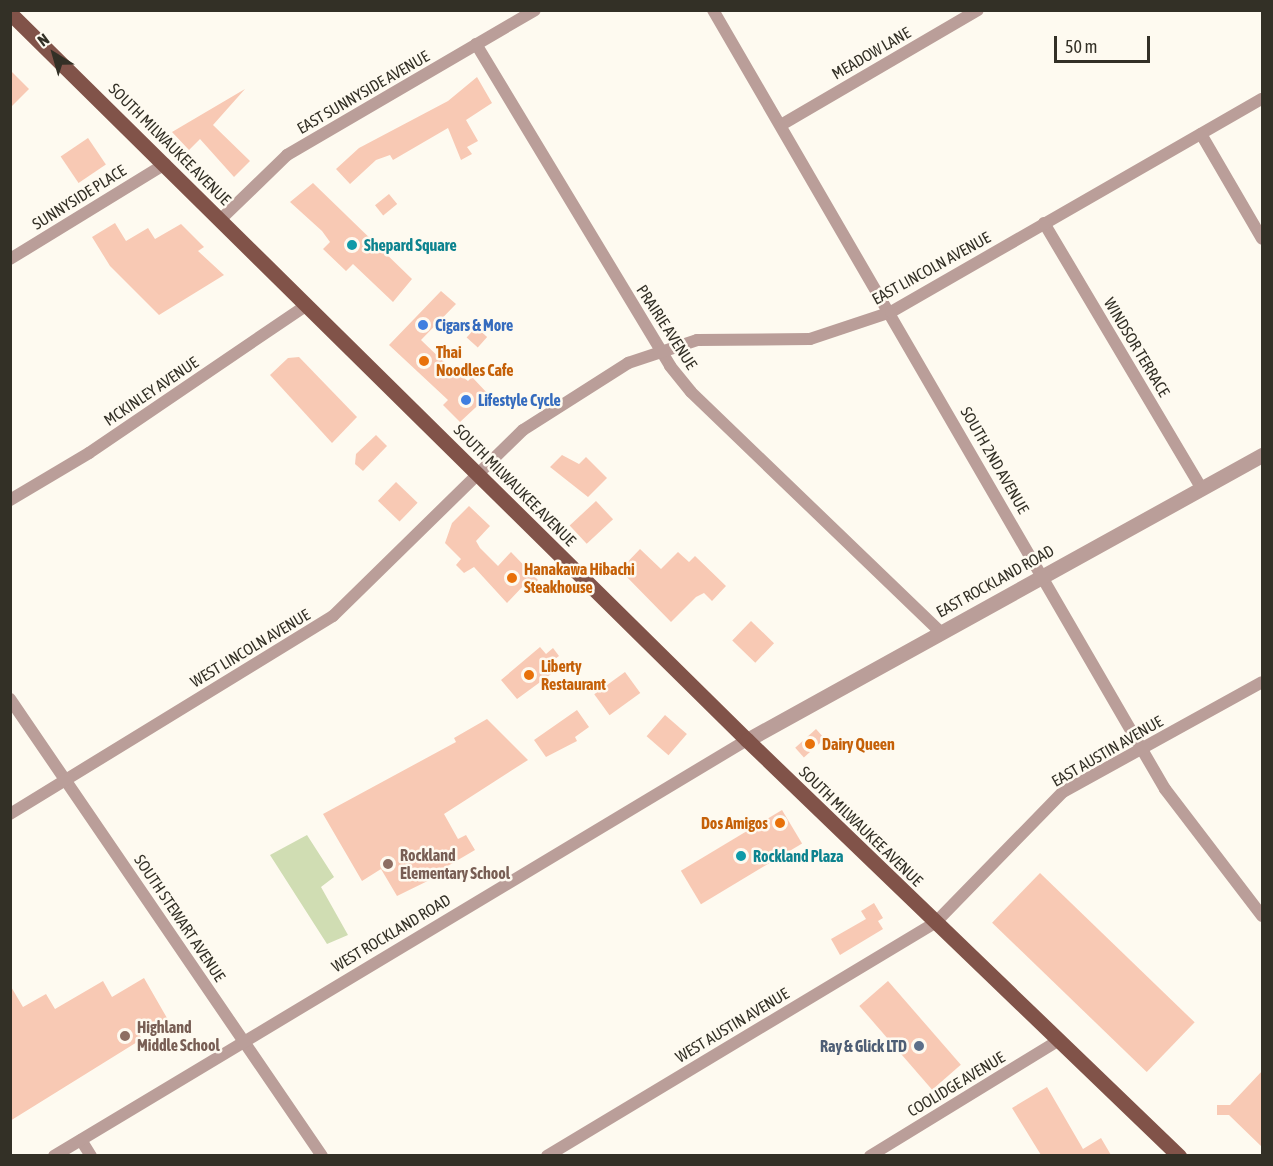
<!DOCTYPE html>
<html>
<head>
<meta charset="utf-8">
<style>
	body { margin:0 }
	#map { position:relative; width:1273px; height:1166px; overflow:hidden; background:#fefaf0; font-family:"Asap Condensed",sans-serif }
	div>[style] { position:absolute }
	.green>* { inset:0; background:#d0ddb3 }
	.building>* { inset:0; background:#f8c9b4; transform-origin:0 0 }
	.minor>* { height:12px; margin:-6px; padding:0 6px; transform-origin:6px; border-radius:6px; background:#ba9e99 }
	.tertiary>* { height:15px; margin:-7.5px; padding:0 7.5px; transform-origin:7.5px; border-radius:7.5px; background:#ba9e99 }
	.primary>* { height:15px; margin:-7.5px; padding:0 7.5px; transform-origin:7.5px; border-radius:7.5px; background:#815349 }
	.dots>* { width:16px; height:16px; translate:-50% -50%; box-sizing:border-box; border:3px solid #fefaf0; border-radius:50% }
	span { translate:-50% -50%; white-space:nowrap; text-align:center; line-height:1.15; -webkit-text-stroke:5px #fefaf0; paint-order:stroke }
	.street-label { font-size:16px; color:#333026 }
	.culture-label { font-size:16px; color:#0d838f; font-weight:700 }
	.left { translate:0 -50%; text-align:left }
	.shop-label { font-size:16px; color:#366cbe; font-weight:700 }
	.food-label { font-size:16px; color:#c56008; font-weight:700 }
	.right { translate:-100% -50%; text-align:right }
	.education-label { font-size:16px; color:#785e54; font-weight:700 }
	.service-label { font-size:16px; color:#4e5e75; font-weight:700 }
	.frame { position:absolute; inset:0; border:12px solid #333026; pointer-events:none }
	.north { position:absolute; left:24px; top:24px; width:60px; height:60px; -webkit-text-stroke:4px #fefaf0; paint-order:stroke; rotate:323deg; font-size:16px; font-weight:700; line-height:24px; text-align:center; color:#333026 }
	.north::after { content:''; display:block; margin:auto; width:21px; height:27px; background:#333026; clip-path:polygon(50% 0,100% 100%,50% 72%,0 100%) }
	.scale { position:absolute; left:1054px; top:36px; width:96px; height:27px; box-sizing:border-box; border:3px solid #333026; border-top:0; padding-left:8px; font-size:18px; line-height:21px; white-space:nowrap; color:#333026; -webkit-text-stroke:4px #fefaf0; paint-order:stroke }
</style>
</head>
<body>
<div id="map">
	<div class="green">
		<i style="clip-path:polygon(307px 835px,334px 877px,321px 887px,348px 935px,327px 944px,270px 855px)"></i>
	</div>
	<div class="building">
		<i style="clip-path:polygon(10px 70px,29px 89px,10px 108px)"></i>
		<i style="clip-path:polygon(477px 77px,492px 103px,466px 120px,478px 141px,467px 147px,472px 154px,461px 160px,448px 128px,393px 160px,390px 155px,376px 160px,350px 184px,336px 169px,359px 148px,448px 101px)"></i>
		<i style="clip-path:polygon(245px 89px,213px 125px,250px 161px,234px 177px,200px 139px,189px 150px,172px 132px)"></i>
		<i style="left:88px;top:138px;width:32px;height:33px;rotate:56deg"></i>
		<i style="clip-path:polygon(313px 183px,412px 279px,393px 302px,353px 264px,346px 271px,323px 249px,330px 242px,322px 231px,290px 202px)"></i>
		<i style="left:389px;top:194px;width:13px;height:18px;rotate:51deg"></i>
		<i style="clip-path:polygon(115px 223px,126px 241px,148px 228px,155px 239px,181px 224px,204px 247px,198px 251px,224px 275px,159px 315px,110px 266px,92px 237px)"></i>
		<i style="clip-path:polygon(441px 291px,456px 304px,421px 340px,447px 365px,468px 381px,472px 377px,489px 395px,460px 422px,443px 405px,448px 400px,389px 345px)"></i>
		<i style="left:476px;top:327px;width:15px;height:14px;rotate:42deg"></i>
		<i style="clip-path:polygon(299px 357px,357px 417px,332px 443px,270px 375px,288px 358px)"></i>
		<i style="clip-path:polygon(376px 435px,387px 446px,363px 471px,355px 464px,356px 454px)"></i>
		<i style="clip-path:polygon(562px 455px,579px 464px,586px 457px,607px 478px,588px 497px,550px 467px)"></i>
		<i style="left:396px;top:482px;width:30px;height:26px;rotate:44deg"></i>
		<i style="left:596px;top:501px;width:25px;height:36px;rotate:47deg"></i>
		<i style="clip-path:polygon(469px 506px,490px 526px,476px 541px,480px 548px,498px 566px,511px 552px,538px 580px,530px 588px,525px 584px,507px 603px,474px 567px,464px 573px,456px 565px,461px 559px,445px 543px,452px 523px)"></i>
		<i style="clip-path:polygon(640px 549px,661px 569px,678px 552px,689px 562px,695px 556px,726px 586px,712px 601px,704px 593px,696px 597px,671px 622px,620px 570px)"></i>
		<i style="left:751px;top:621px;width:32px;height:27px;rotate:44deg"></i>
		<i style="clip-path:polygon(540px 647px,546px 654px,553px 648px,559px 656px,552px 661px,558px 669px,517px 699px,501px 680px)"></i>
		<i style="left:625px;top:672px;width:26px;height:38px;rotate:54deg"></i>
		<i style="clip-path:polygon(577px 710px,589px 727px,575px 737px,577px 741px,546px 757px,534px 740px)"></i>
		<i style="left:665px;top:715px;width:29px;height:28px;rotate:41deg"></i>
		<i style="clip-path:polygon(487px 719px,528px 760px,444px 814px,458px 839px,466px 835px,475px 850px,446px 867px,446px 872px,397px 896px,381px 869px,362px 881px,323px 814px,456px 742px,454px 738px)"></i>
		<i style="left:816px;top:729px;width:13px;height:28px;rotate:48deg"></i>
		<i style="left:782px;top:810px;width:39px;height:118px;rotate:59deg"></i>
		<i style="left:1040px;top:873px;width:215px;height:69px;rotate:44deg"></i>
		<i style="clip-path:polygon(874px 903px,883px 918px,878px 921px,883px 929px,840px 955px,831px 939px,866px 919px,861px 911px)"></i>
		<i style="clip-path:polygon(144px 978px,167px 1018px,139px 1034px,142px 1039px,10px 1121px,10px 985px,23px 1007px,46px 994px,55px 1009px,103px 981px,112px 997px)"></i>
		<i style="left:888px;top:981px;width:111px;height:38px;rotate:49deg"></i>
		<i style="clip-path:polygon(1263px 1070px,1263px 1148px,1229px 1115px,1217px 1115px,1217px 1105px,1230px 1105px)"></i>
		<i style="clip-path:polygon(1047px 1087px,1083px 1149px,1101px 1138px,1111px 1155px,1041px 1155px,1012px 1108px)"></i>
	</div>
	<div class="minor">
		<i style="left:713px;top:10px;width:901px;rotate:59.88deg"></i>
		<i style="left:1165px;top:789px;width:160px;rotate:52.6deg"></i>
		<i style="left:476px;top:44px;width:376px;rotate:58.9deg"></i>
		<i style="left:670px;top:366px;width:33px;rotate:51deg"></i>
		<i style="left:691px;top:392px;width:346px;rotate:43.9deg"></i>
		<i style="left:781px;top:125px;width:228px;rotate:-30.3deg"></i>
		<i style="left:1201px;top:134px;width:121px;rotate:59.8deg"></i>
		<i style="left:221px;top:219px;width:92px;rotate:-44.1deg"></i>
		<i style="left:287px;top:155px;width:287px;rotate:-30.3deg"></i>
		<i style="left:1044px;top:223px;width:309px;rotate:59.3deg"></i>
		<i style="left:10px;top:259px;width:182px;rotate:-31.5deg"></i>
		<i style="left:10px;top:500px;width:92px;rotate:-30.7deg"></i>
		<i style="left:89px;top:453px;width:263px;rotate:-34.2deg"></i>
		<i style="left:10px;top:699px;width:553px;rotate:55.68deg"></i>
		<i style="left:10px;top:814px;width:379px;rotate:-31.5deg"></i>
		<i style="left:333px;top:616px;width:266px;rotate:-44.4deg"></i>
		<i style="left:523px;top:430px;width:125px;rotate:-32.5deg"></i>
		<i style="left:628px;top:363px;width:73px;rotate:-18.4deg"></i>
		<i style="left:697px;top:340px;width:113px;rotate:-0.5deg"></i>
		<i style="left:810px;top:339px;width:85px;rotate:-18.4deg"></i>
		<i style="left:891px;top:312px;width:428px;rotate:-29.9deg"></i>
		<i style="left:81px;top:1140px;width:19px;rotate:58deg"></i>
		<i style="left:54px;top:1156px;width:808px;rotate:-30.98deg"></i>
		<i style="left:547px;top:1156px;width:453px;rotate:-31deg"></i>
		<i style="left:935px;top:923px;width:183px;rotate:-45.7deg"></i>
		<i style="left:1063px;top:792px;width:227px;rotate:-28.9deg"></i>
		<i style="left:870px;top:1156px;width:222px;rotate:-31.5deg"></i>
	</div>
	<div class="tertiary">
		<i style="left:747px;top:740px;width:589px;rotate:-28.96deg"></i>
	</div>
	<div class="primary">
		<i style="left:10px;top:13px;width:1035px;rotate:44.61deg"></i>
		<i style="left:747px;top:740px;width:600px;rotate:43.92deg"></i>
	</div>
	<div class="dots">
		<i style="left:352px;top:245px;background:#0f9aa8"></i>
		<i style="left:423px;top:325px;background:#3f7fe0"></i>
		<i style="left:424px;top:361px;background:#e8710a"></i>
		<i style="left:466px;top:400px;background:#3f7fe0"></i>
		<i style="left:512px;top:578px;background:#e8710a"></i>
		<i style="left:529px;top:675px;background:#e8710a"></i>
		<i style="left:810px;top:744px;background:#e8710a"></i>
		<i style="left:780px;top:823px;background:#e8710a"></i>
		<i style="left:741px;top:856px;background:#0f9aa8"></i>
		<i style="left:388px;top:864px;background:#8d6e63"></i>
		<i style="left:125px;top:1036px;background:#8d6e63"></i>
		<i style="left:919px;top:1046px;background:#5c6f8a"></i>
	</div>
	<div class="street-label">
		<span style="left:871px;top:53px;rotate:-30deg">MEADOW LANE</span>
		<span style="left:363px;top:92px;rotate:-30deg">EAST SUNNYSIDE AVENUE</span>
		<span style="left:170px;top:144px;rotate:45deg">SOUTH MILWAUKEE AVENUE</span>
		<span style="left:79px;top:197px;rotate:-32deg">SUNNYSIDE PLACE</span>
		<span style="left:931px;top:268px;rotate:-29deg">EAST LINCOLN AVENUE</span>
		<span style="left:667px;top:327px;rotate:57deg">PRAIRIE AVENUE</span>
		<span style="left:1137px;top:347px;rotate:59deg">WINDSOR TERRACE</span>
		<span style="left:151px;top:391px;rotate:-34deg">MCKINLEY AVENUE</span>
		<span style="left:995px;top:460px;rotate:60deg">SOUTH 2ND AVENUE</span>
		<span style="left:515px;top:485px;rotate:45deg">SOUTH MILWAUKEE AVENUE</span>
		<span style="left:995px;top:581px;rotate:-29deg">EAST ROCKLAND ROAD</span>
		<span style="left:250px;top:648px;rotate:-31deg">WEST LINCOLN AVENUE</span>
		<span style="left:1107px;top:751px;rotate:-30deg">EAST AUSTIN AVENUE</span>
		<span style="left:861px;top:826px;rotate:44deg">SOUTH MILWAUKEE AVENUE</span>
		<span style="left:180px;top:918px;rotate:56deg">SOUTH STEWART AVENUE</span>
		<span style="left:391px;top:933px;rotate:-31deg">WEST ROCKLAND ROAD</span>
		<span style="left:732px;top:1025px;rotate:-31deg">WEST AUSTIN AVENUE</span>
		<span style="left:956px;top:1084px;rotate:-31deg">COOLIDGE AVENUE</span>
	</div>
	<div class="culture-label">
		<span class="left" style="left:364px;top:245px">Shepard Square</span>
		<span class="left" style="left:753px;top:856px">Rockland Plaza</span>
	</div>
	<div class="shop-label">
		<span class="left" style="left:435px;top:325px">Cigars &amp; More</span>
		<span class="left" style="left:478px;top:400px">Lifestyle Cycle</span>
	</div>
	<div class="food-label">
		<span class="left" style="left:436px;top:361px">Thai<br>Noodles Cafe</span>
		<span class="left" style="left:524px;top:578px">Hanakawa Hibachi<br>Steakhouse</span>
		<span class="left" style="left:541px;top:675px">Liberty<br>Restaurant</span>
		<span class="left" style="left:822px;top:744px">Dairy Queen</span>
		<span class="right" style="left:768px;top:823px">Dos Amigos</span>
	</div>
	<div class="education-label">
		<span class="left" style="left:400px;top:864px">Rockland<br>Elementary School</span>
		<span class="left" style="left:137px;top:1036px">Highland<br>Middle School</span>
	</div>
	<div class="service-label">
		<span class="right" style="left:907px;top:1046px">Ray &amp; Glick LTD</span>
	</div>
	<div class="frame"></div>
	<div class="north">N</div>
	<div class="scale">50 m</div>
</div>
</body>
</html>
